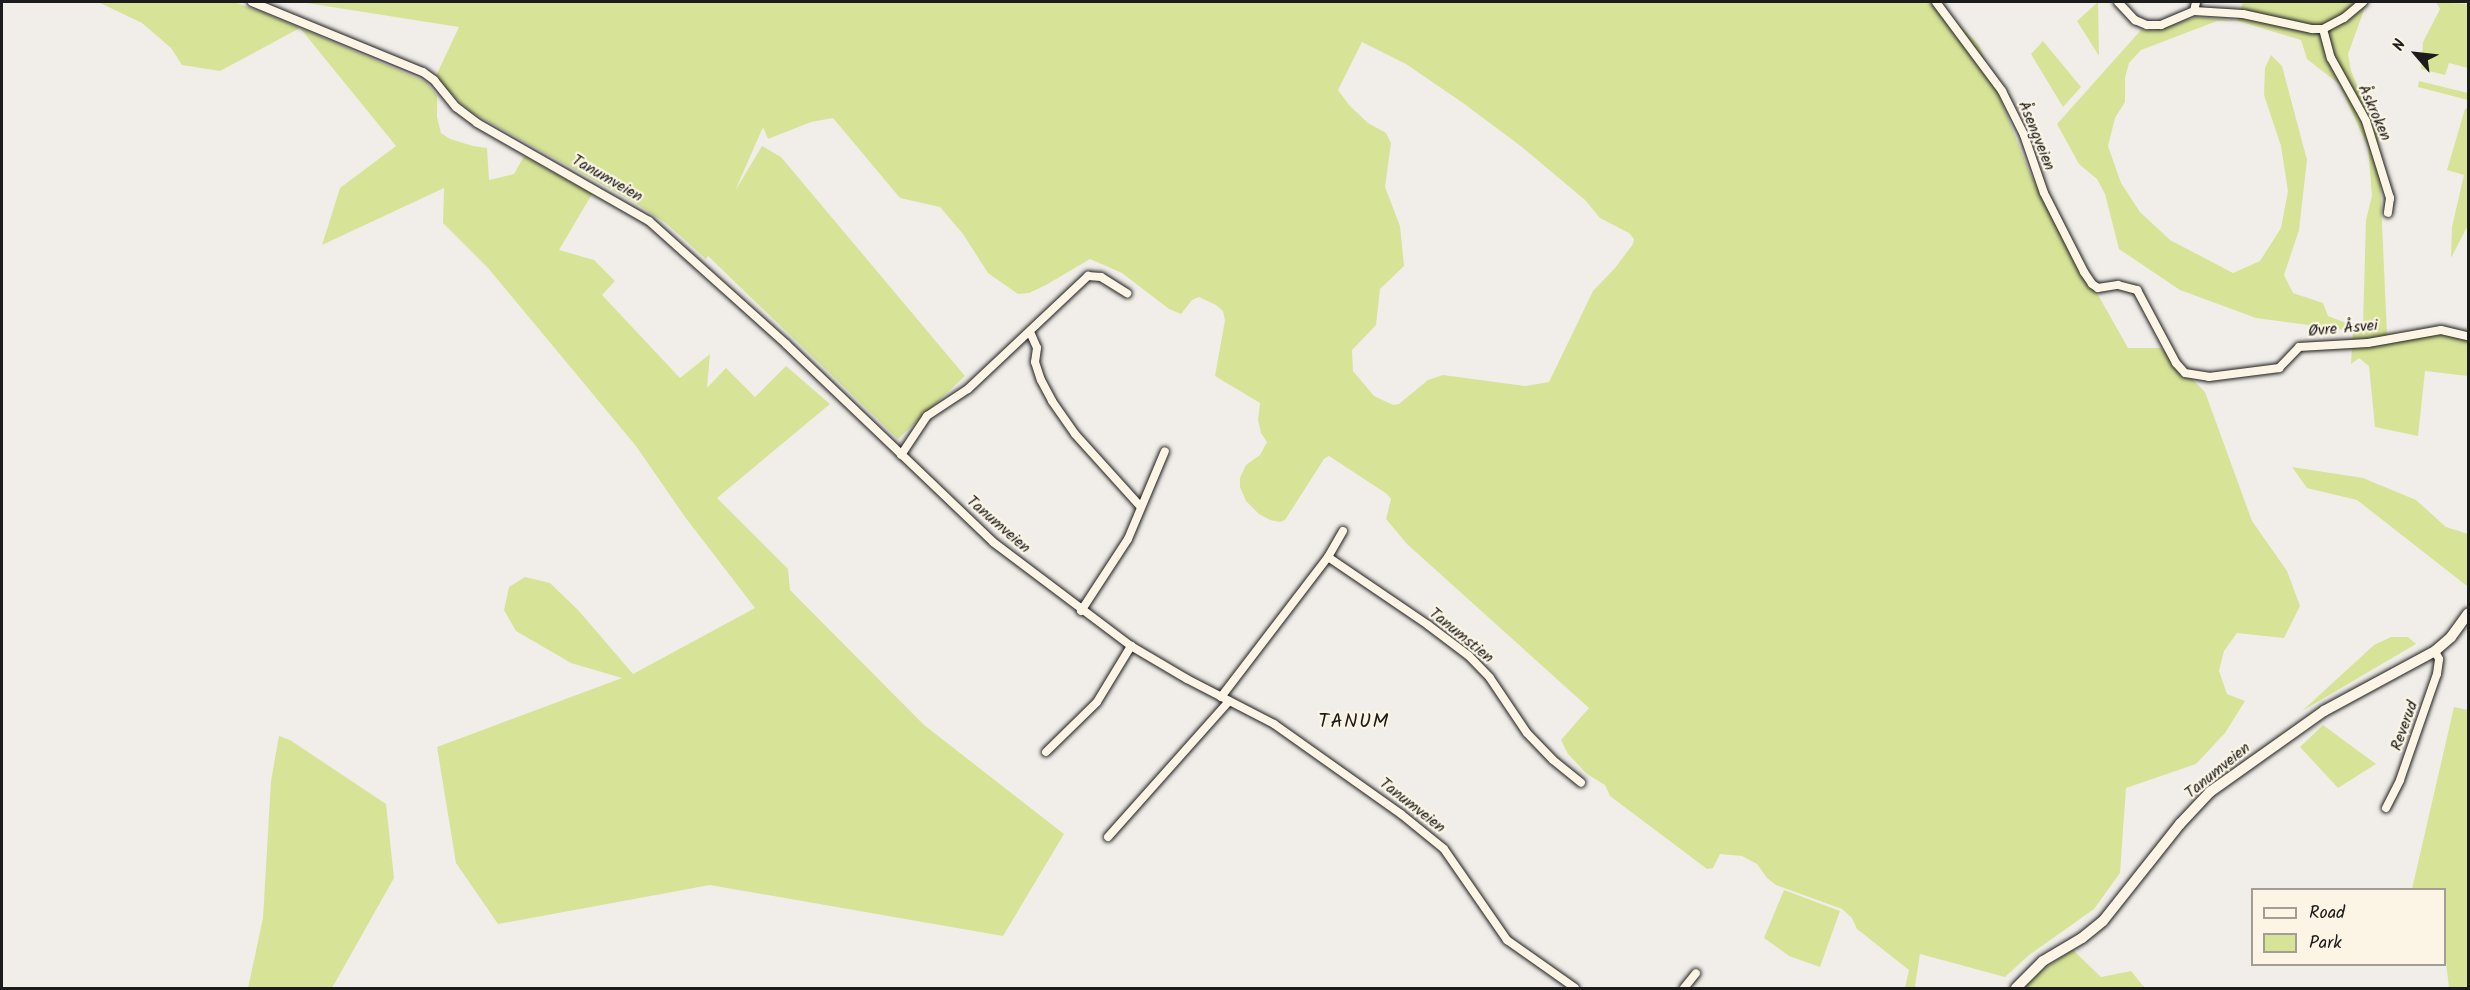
<!DOCTYPE html>
<html>
<head>
<meta charset="utf-8">
<style>
	body { margin:0 }
	#map { position:relative; width:2470px; height:990px; overflow:hidden; background:#f1eee9; font-family:Kalam,sans-serif }
	div>[style] { position:absolute }
	.green>* { inset:0; background:#d7e497 }
	.roads { filter:drop-shadow(0 0 2px #1c1c1c) drop-shadow(0 0 2px #1c1c1c) }
	.minor>* { height:8px; margin:-4px; padding:0 4px; transform-origin:4px; border-radius:4px; background:#fcf5e5 }
	.secondary>* { height:10px; margin:-5px; padding:0 5px; transform-origin:5px; border-radius:5px; background:#fcf5e5 }
	span { translate:-50% -50%; white-space:nowrap; text-align:center; line-height:1.15; -webkit-text-stroke:4.5px #fcf5e5; paint-order:stroke }
	.street-label { font-size:16px; color:#1c1c1c }
	.quarter-label { font-size:20px; color:#1c1c1c; letter-spacing:1.5px }
	.frame { position:absolute; inset:0; border:3px solid #1c1c1c; pointer-events:none }
	.legend { position:absolute; left:2251px; top:888px; width:195px; height:78px; box-sizing:border-box; background:#fcf5e5; border:2px solid #a29e95; margin:0; padding:8px 10px; list-style:none; font-size:18px; color:#1c1c1c }
	.legend li { display:flex; align-items:center; gap:12px; height:30px }
	.legend b { width:30px; border:2px solid #a29e95 }
	.north { position:absolute; left:2386px; top:24px; width:60px; height:60px; -webkit-text-stroke:4px #fcf5e5; paint-order:stroke; rotate:298deg; font-size:16px; font-weight:700; line-height:24px; text-align:center; color:#1c1c1c }
	.north::after { content:''; display:block; margin:auto; width:21px; height:27px; background:#1c1c1c; clip-path:polygon(50% 0,100% 100%,50% 72%,0 100%) }
</style>
</head>
<body>
<div id="map">
	<div class="green">
		<i style="clip-path:polygon(98px 2px,235px 2px,300px 28px,426px 82px,437px 96px,437px 117px,441px 133px,450px 139px,473px 146px,487px 148px,489px 180px,514px 174px,524px 156px,592px 194px,559px 250px,594px 260px,615px 281px,602px 295px,680px 378px,710px 354px,707px 388px,726px 368px,755px 397px,786px 366px,830px 404px,717px 498px,788px 569px,790px 590px,924px 725px,1064px 834px,1003px 936px,710px 885px,498px 924px,456px 863px,437px 747px,622px 678px,571px 663px,516px 631px,504px 610px,509px 587px,525px 577px,550px 583px,579px 611px,633px 674px,755px 608px,685px 517px,636px 446px,488px 268px,443px 223px,444px 188px,322px 245px,340px 188px,396px 146px,300px 28px,220px 71px,182px 65px,171px 48px,142px 23px)"></i>
		<i style="clip-path:polygon(evenodd,300px 2px,1937px 2px,1979px 45px,2031px 176px,2128px 348px,2161px 348px,2205px 392px,2252px 521px,2287px 571px,2300px 606px,2284px 638px,2237px 633px,2224px 651px,2219px 671px,2227px 694px,2245px 701px,2225px 733px,2196px 764px,2126px 788px,2120px 873px,2094px 909px,2029px 955px,2005px 977px,1920px 954px,1915px 986px,1916px 988px,1905px 988px,1909px 970px,1857px 929px,1852px 918px,1842px 909px,1776px 885px,1767px 878px,1757px 864px,1742px 856px,1720px 854px,1713px 868px,1707px 869px,1610px 796px,1605px 785px,1587px 774px,1568px 754px,1561px 740px,1589px 708px,1407px 544px,1386px 519px,1391px 499px,1387px 494px,1329px 456px,1324px 459px,1285px 520px,1280px 522px,1270px 520px,1259px 514px,1246px 501px,1240px 487px,1240px 478px,1246px 465px,1260px 455px,1267px 442px,1261px 433px,1258px 420px,1260px 403px,1215px 376px,1225px 320px,1223px 311px,1216px 305px,1199px 297px,1192px 300px,1181px 314px,1169px 309px,1122px 273px,1090px 259px,1046px 285px,1029px 293px,1018px 294px,988px 273px,963px 234px,940px 207px,900px 198px,833px 118px,811px 122px,768px 139px,763px 127px,735px 191px,762px 146px,781px 157px,965px 376px,898px 439px,708px 256px,706px 259px,667px 224px,634px 202px,471px 112px,435px 78px,459px 27px,300px 2px,1362px 42px,1406px 64px,1463px 103px,1522px 147px,1585px 200px,1600px 218px,1629px 233px,1634px 239px,1633px 244px,1615px 268px,1593px 291px,1549px 382px,1525px 386px,1443px 375px,1428px 380px,1399px 404px,1393px 405px,1374px 396px,1353px 371px,1352px 350px,1376px 325px,1380px 289px,1404px 266px,1400px 226px,1385px 187px,1391px 143px,1386px 133px,1368px 123px,1349px 105px,1338px 90px,1362px 42px)"></i>
		<i style="clip-path:polygon(2098px 2px,2099px 56px,2077px 21px)"></i>
		<i style="clip-path:polygon(evenodd,2243px 2px,2367px 2px,2348px 54px,2351px 71px,2378px 135px,2387px 334px,2440px 332px,2468px 337px,2468px 376px,2425px 371px,2418px 436px,2375px 427px,2369px 366px,2359px 358px,2351px 364px,2353px 331px,2256px 318px,2180px 290px,2119px 249px,2105px 194px,2097px 179px,2079px 164px,2057px 124px,2141px 30px,2154px 31px,2197px 17px,2237px 21px,2243px 2px,2217px 21px,2238px 21px,2301px 40px,2307px 59px,2339px 84px,2368px 147px,2372px 196px,2366px 220px,2363px 325px,2346px 323px,2328px 316px,2323px 303px,2293px 293px,2284px 275px,2299px 230px,2307px 160px,2282px 66px,2271px 55px,2265px 68px,2264px 95px,2281px 146px,2288px 191px,2281px 228px,2260px 261px,2233px 273px,2170px 240px,2140px 212px,2121px 183px,2108px 146px,2115px 118px,2125px 102px,2125px 78px,2129px 63px,2141px 50px,2217px 21px)"></i>
		<i style="clip-path:polygon(2436px 2px,2468px 4px,2468px 68px,2449px 63px,2445px 75px,2421px 69px,2423px 42px,2440px 9px)"></i>
		<i style="clip-path:polygon(2043px 41px,2081px 87px,2063px 107px,2031px 54px)"></i>
		<i style="clip-path:polygon(2419px 81px,2468px 93px,2468px 100px,2418px 87px)"></i>
		<i style="clip-path:polygon(2468px 108px,2468px 225px,2451px 258px,2452px 227px,2464px 175px,2447px 170px,2465px 109px)"></i>
		<i style="clip-path:polygon(2292px 467px,2363px 478px,2416px 500px,2446px 527px,2468px 534px,2467px 586px,2357px 500px,2307px 488px)"></i>
		<i style="clip-path:polygon(2391px 637px,2408px 637px,2416px 644px,2302px 711px,2374px 645px)"></i>
		<i style="clip-path:polygon(2454px 707px,2468px 710px,2468px 988px,2449px 988px,2444px 944px,2444px 890px,2412px 889px)"></i>
		<i style="clip-path:polygon(2323px 725px,2376px 764px,2338px 788px,2300px 747px)"></i>
		<i style="clip-path:polygon(279px 736px,290px 740px,386px 804px,394px 878px,332px 988px,248px 988px,263px 918px,271px 781px)"></i>
		<i style="clip-path:polygon(1784px 890px,1840px 911px,1820px 967px,1789px 956px,1764px 938px)"></i>
		<i style="clip-path:polygon(2073px 950px,2101px 977px,2131px 971px,2145px 988px,2024px 988px,2042px 970px)"></i>
	</div>
	<div class="roads">
		<div class="minor">
			<i style="left:252px;top:2px;width:185px;rotate:22.3deg"></i>
			<i style="left:423px;top:72px;width:14px;rotate:36deg"></i>
			<i style="left:434px;top:80px;width:35px;rotate:51deg"></i>
			<i style="left:456px;top:107px;width:26px;rotate:37deg"></i>
			<i style="left:477px;top:123px;width:198px;rotate:29.7deg"></i>
			<i style="left:649px;top:221px;width:184px;rotate:41.9deg"></i>
			<i style="left:786px;top:344px;width:286px;rotate:43.7deg"></i>
			<i style="left:993px;top:542px;width:173px;rotate:37deg"></i>
			<i style="left:1131px;top:646px;width:65px;rotate:30.5deg"></i>
			<i style="left:1187px;top:679px;width:98px;rotate:27.3deg"></i>
			<i style="left:1274px;top:724px;width:156px;rotate:35.3deg"></i>
			<i style="left:1401px;top:814px;width:55px;rotate:39.1deg"></i>
			<i style="left:1444px;top:849px;width:111px;rotate:55.3deg"></i>
			<i style="left:1507px;top:940px;width:83px;rotate:35.2deg"></i>
			<i style="left:1936px;top:2px;width:111px;rotate:53.4deg"></i>
			<i style="left:2002px;top:91px;width:49px;rotate:63.4deg"></i>
			<i style="left:2024px;top:135px;width:61px;rotate:71deg"></i>
			<i style="left:2044px;top:193px;width:89px;rotate:63.1deg"></i>
			<i style="left:2084px;top:272px;width:14px;rotate:56deg"></i>
			<i style="left:2092px;top:284px;width:7px;rotate:34deg"></i>
			<i style="left:2098px;top:288px;width:20px;rotate:-9deg"></i>
			<i style="left:2118px;top:285px;width:20px;rotate:15deg"></i>
			<i style="left:2137px;top:290px;width:83px;rotate:61.9deg"></i>
			<i style="left:2176px;top:363px;width:13px;rotate:48deg"></i>
			<i style="left:2185px;top:373px;width:24px;rotate:9deg"></i>
			<i style="left:2209px;top:377px;width:71px;rotate:-7.3deg"></i>
			<i style="left:2279px;top:368px;width:29px;rotate:-46deg"></i>
			<i style="left:2299px;top:347px;width:69px;rotate:-3.3deg"></i>
			<i style="left:2368px;top:343px;width:74px;rotate:-10.1deg"></i>
			<i style="left:2441px;top:330px;width:28px;rotate:13deg"></i>
			<i style="left:2118px;top:2px;width:25px;rotate:47deg"></i>
			<i style="left:2135px;top:20px;width:13px;rotate:23deg"></i>
			<i style="left:2147px;top:25px;width:14px"></i>
			<i style="left:2161px;top:25px;width:36px;rotate:-23deg"></i>
			<i style="left:2194px;top:11px;width:9px;rotate:-77deg"></i>
			<i style="left:2194px;top:11px;width:49px;rotate:3.5deg"></i>
			<i style="left:2243px;top:14px;width:71px;rotate:12.3deg"></i>
			<i style="left:2312px;top:29px;width:11px"></i>
			<i style="left:2323px;top:29px;width:24px;rotate:-28deg"></i>
			<i style="left:2344px;top:18px;width:25px;rotate:-40deg"></i>
			<i style="left:2323px;top:29px;width:30px;rotate:75deg"></i>
			<i style="left:2331px;top:58px;width:72px;rotate:60.9deg"></i>
			<i style="left:2366px;top:121px;width:81px;rotate:72.7deg"></i>
			<i style="left:2390px;top:198px;width:15px;rotate:98deg"></i>
			<i style="left:1030px;top:332px;width:17px;rotate:66deg"></i>
			<i style="left:1037px;top:348px;width:14px;rotate:98deg"></i>
			<i style="left:1035px;top:362px;width:19px;rotate:72deg"></i>
			<i style="left:1041px;top:380px;width:24px;rotate:62deg"></i>
			<i style="left:1052px;top:401px;width:40px;rotate:55.1deg"></i>
			<i style="left:1075px;top:434px;width:98px;rotate:47.9deg"></i>
			<i style="left:901px;top:455px;width:47px;rotate:-56.3deg"></i>
			<i style="left:927px;top:416px;width:49px;rotate:-33.4deg"></i>
			<i style="left:968px;top:389px;width:165px;rotate:-43.3deg"></i>
			<i style="left:1088px;top:276px;width:13px;rotate:4deg"></i>
			<i style="left:1101px;top:277px;width:31px;rotate:32deg"></i>
			<i style="left:1328px;top:557px;width:121px;rotate:34.2deg"></i>
			<i style="left:1428px;top:625px;width:51px;rotate:37.1deg"></i>
			<i style="left:1469px;top:656px;width:30px;rotate:46deg"></i>
			<i style="left:1490px;top:678px;width:66px;rotate:56.1deg"></i>
			<i style="left:1527px;top:733px;width:37px;rotate:46deg"></i>
			<i style="left:1553px;top:760px;width:36px;rotate:39deg"></i>
			<i style="left:1081px;top:611px;width:86px;rotate:-56.9deg"></i>
			<i style="left:1128px;top:539px;width:95px;rotate:-67.2deg"></i>
			<i style="left:1221px;top:697px;width:176px;rotate:-52.6deg"></i>
			<i style="left:1328px;top:557px;width:30px;rotate:-60deg"></i>
			<i style="left:1046px;top:752px;width:71px;rotate:-44.4deg"></i>
			<i style="left:1097px;top:702px;width:66px;rotate:-58.7deg"></i>
			<i style="left:2386px;top:808px;width:31px;rotate:-63deg"></i>
			<i style="left:2400px;top:780px;width:112px;rotate:-70.8deg"></i>
			<i style="left:2437px;top:674px;width:15px;rotate:-82deg"></i>
			<i style="left:2439px;top:659px;width:9px;rotate:-117deg"></i>
			<i style="left:1108px;top:837px;width:182px;rotate:-48.3deg"></i>
			<i style="left:1684px;top:988px;width:19px;rotate:-51deg"></i>
		</div>
		<div class="secondary">
			<i style="left:2016px;top:988px;width:38px;rotate:-45deg"></i>
			<i style="left:2043px;top:961px;width:45px;rotate:-30.5deg"></i>
			<i style="left:2082px;top:938px;width:27px;rotate:-39deg"></i>
			<i style="left:2103px;top:921px;width:124px;rotate:-51.6deg"></i>
			<i style="left:2180px;top:824px;width:44px;rotate:-46.8deg"></i>
			<i style="left:2210px;top:792px;width:140px;rotate:-35.4deg"></i>
			<i style="left:2324px;top:711px;width:126px;rotate:-28.4deg"></i>
			<i style="left:2435px;top:651px;width:21px;rotate:-41deg"></i>
			<i style="left:2451px;top:637px;width:29px;rotate:-54deg"></i>
		</div>
	</div>
	<div class="street-label">
		<span style="left:2374px;top:113px;rotate:66deg">Åskroken</span>
		<span style="left:2036px;top:136px;rotate:68deg">Åsengveien</span>
		<span style="left:607px;top:179px;rotate:30deg">Tanumveien</span>
		<span style="left:2343px;top:329px;rotate:-5deg">Øvre Åsvei</span>
		<span style="left:998px;top:525px;rotate:41deg">Tanumveien</span>
		<span style="left:1461px;top:636px;rotate:39deg">Tanumstien</span>
		<span style="left:2405px;top:726px;rotate:-70deg">Reverud</span>
		<span style="left:2218px;top:771px;rotate:-39deg">Tanumveien</span>
		<span style="left:1412px;top:806px;rotate:38deg">Tanumveien</span>
	</div>
	<div class="quarter-label">
		<span style="left:1354px;top:722px">TANUM</span>
	</div>
	<div class="frame"></div>
	<ul class="legend">
	<li><b style="height:8px;background:#fcf5e5"></b>Road</li>
	<li><b style="height:16px;background:#d7e497"></b>Park</li>
	</ul>
	<div class="north">N</div>
</div>
</body>
</html>
